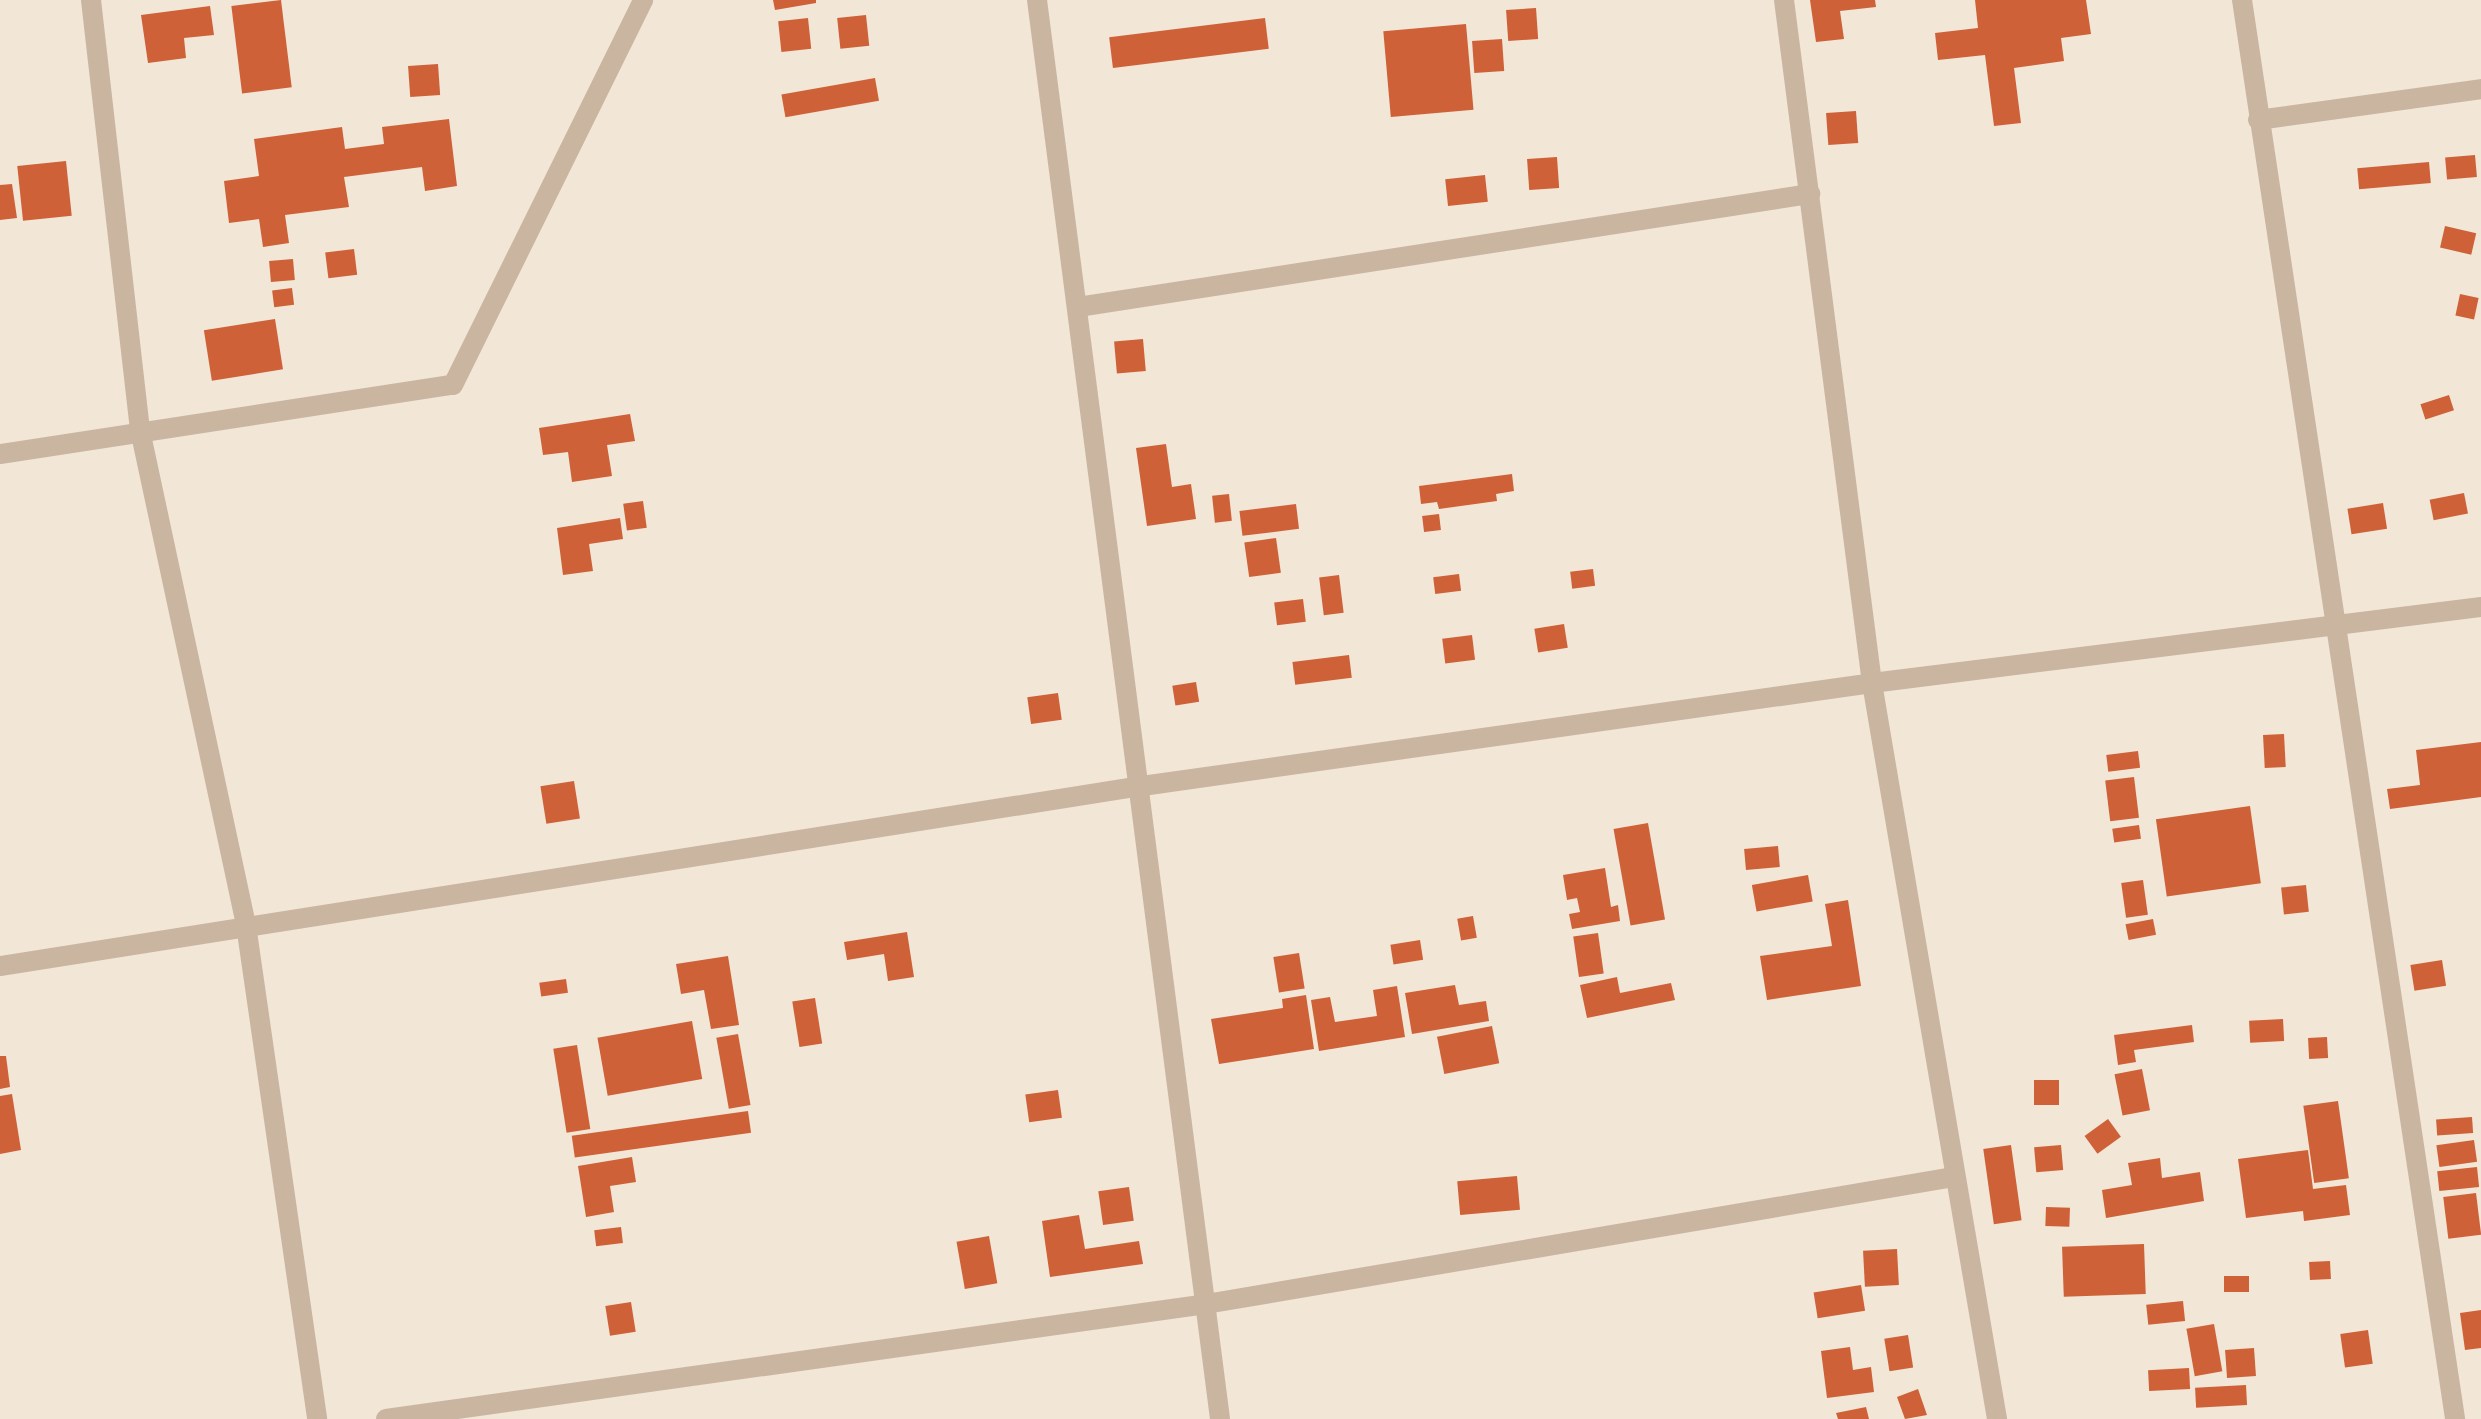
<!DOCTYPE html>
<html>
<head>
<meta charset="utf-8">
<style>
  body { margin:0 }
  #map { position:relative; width:2481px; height:1419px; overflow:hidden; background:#f2e6d6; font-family:"Work Sans",sans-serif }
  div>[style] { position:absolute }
  .building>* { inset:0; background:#ce6138; transform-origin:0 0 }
  .minor>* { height:20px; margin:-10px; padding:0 10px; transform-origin:10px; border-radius:10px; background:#cab5a1 }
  span { translate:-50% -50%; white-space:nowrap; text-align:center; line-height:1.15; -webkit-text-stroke:8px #faf0e2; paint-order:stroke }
</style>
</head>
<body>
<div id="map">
  <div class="building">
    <i style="left:281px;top:0;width:88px;height:50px;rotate:83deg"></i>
    <i style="clip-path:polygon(773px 0,816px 0,816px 3px,775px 10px)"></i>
    <i style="clip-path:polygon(1810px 0,1875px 0,1876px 7px,1840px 11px,1844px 39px,1816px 42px)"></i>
    <i style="clip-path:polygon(1975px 0,2086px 0,2091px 34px,2061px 38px,2064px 61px,2014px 68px,2021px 123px,1994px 126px,1985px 55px,1938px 60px,1935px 33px,1978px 28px)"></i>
    <i style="clip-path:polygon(210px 6px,214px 35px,184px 38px,186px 58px,148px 63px,141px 15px)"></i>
    <i style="left:1536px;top:8px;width:31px;height:30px;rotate:86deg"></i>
    <i style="left:866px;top:15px;width:31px;height:29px;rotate:84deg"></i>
    <i style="left:808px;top:18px;width:31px;height:30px;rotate:84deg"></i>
    <i style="left:1265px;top:18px;width:31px;height:157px;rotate:83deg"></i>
    <i style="left:1466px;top:24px;width:86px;height:83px;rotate:85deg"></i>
    <i style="left:1502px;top:39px;width:32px;height:30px;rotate:86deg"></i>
    <i style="left:438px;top:64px;width:31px;height:30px;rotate:86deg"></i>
    <i style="left:875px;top:78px;width:23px;height:95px;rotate:80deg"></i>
    <i style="left:1856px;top:111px;width:32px;height:30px;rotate:86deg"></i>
    <i style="clip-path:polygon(449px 119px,457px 186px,425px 191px,422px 167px,344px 177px,349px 207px,285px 215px,289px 243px,263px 247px,259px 219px,229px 223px,224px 181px,259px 176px,254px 139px,342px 127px,345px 149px,384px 144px,382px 127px)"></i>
    <i style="left:2475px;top:155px;width:22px;height:30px;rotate:85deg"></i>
    <i style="left:1557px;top:157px;width:31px;height:30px;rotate:86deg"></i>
    <i style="left:66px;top:161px;width:55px;height:49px;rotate:84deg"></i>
    <i style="left:2429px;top:162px;width:21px;height:72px;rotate:85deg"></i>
    <i style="left:1485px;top:175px;width:27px;height:40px;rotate:84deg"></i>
    <i style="clip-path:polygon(12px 184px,17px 218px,0 220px,0 185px)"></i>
    <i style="left:2445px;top:226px;width:32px;height:22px;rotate:13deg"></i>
    <i style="left:354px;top:249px;width:26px;height:29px;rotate:83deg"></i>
    <i style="left:293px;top:259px;width:21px;height:24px;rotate:85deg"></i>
    <i style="left:292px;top:288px;width:17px;height:20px;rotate:83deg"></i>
    <i style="left:2460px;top:294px;width:19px;height:22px;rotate:12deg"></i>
    <i style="left:275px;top:319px;width:51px;height:72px;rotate:81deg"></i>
    <i style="left:1143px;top:339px;width:32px;height:29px;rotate:85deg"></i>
    <i style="left:2449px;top:395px;width:16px;height:30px;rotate:72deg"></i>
    <i style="clip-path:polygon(630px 414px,635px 441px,607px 445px,612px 476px,572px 482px,568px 452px,543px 455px,539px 428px)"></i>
    <i style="clip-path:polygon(1166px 444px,1172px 487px,1191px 484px,1196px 519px,1147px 526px,1136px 448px)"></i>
    <i style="clip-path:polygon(1512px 474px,1514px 491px,1496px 494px,1497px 501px,1439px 509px,1437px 502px,1421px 504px,1419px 486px)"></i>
    <i style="left:2464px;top:493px;width:21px;height:35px;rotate:79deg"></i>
    <i style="left:1229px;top:494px;width:27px;height:17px;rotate:84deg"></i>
    <i style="left:643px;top:501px;width:27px;height:20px;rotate:82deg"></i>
    <i style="left:2383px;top:503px;width:26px;height:36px;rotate:81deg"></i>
    <i style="left:1296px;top:504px;width:25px;height:57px;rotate:83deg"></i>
    <i style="left:1439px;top:514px;width:16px;height:17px;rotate:83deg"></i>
    <i style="clip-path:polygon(620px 518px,623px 539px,589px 544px,593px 571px,563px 575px,557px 528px)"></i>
    <i style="left:1276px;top:538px;width:35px;height:32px;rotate:82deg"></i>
    <i style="left:1593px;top:569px;width:17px;height:23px;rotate:83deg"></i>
    <i style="left:1459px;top:574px;width:17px;height:26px;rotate:83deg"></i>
    <i style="left:1339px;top:575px;width:38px;height:20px;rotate:83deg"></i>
    <i style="left:1303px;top:599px;width:23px;height:29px;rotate:83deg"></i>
    <i style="left:1564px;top:624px;width:24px;height:30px;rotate:81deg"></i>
    <i style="left:1472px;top:635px;width:25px;height:30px;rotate:83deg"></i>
    <i style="left:1349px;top:655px;width:23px;height:57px;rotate:83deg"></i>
    <i style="left:1196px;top:682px;width:20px;height:24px;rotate:81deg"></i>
    <i style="left:1058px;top:693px;width:27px;height:31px;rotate:82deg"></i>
    <i style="left:2284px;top:734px;width:33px;height:21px;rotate:87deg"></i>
    <i style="clip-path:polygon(2481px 742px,2481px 797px,2390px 809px,2387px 789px,2420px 785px,2416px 750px)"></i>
    <i style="left:2138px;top:751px;width:17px;height:32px;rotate:83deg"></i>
    <i style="left:2134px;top:777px;width:41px;height:29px;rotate:83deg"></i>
    <i style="left:574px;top:781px;width:38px;height:34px;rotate:81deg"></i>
    <i style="left:2250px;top:806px;width:78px;height:95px;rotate:82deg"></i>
    <i style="left:1648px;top:823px;width:98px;height:35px;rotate:80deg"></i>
    <i style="left:2139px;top:825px;width:14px;height:27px;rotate:82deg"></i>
    <i style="left:1778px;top:846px;width:21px;height:34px;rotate:85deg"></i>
    <i style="clip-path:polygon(1605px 868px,1611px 907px,1618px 905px,1620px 921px,1572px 929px,1569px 914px,1580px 912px,1577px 898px,1567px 900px,1563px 875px)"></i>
    <i style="left:1808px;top:875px;width:27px;height:57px;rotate:80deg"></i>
    <i style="left:2143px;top:880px;width:35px;height:22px;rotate:82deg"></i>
    <i style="left:2306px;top:885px;width:27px;height:25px;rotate:84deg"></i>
    <i style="clip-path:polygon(1848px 900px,1861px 986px,1767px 1000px,1760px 956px,1832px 946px,1825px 904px)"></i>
    <i style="left:1473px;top:916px;width:22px;height:16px;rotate:80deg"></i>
    <i style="left:2153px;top:919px;width:16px;height:28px;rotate:79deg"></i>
    <i style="clip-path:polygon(907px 932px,914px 977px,888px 981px,884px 954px,847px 960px,844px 942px)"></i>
    <i style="left:1598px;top:933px;width:41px;height:25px;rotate:82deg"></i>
    <i style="left:1420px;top:940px;width:20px;height:30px;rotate:81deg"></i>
    <i style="left:1299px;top:953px;width:36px;height:26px;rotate:81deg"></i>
    <i style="clip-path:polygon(728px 956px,739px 1025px,711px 1029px,704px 990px,681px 994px,676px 964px)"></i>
    <i style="left:2442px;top:960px;width:26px;height:32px;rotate:81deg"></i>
    <i style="clip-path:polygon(1617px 977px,1620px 993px,1671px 983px,1675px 1000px,1587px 1018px,1580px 985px)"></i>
    <i style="left:566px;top:979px;width:14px;height:27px;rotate:82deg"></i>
    <i style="clip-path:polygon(1455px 985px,1459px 1005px,1486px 1001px,1489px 1021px,1412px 1034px,1405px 993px)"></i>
    <i style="clip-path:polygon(1397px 986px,1405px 1037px,1319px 1051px,1311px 1000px,1330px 997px,1335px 1022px,1377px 1016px,1373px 990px)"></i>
    <i style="clip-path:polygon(1306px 995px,1314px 1049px,1219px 1064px,1211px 1019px,1283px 1008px,1282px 999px)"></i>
    <i style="left:815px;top:998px;width:46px;height:23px;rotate:81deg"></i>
    <i style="left:2283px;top:1019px;width:22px;height:34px;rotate:87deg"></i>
    <i style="left:692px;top:1021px;width:59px;height:96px;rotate:80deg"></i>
    <i style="clip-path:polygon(2192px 1025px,2194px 1042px,2134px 1050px,2136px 1062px,2118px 1065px,2114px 1035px)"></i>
    <i style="left:1492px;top:1026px;width:38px;height:56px;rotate:79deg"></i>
    <i style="left:738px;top:1034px;width:72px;height:22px;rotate:80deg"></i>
    <i style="left:2327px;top:1037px;width:21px;height:19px;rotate:87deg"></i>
    <i style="left:577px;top:1045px;width:85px;height:24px;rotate:81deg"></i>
    <i style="clip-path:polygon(0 1056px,6px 1056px,10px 1087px,0 1089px)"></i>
    <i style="left:2142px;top:1069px;width:42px;height:28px;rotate:79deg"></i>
    <i style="left:2034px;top:1080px;width:25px;height:25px"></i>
    <i style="left:1058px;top:1090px;width:28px;height:33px;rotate:82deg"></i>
    <i style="clip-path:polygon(12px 1094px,21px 1150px,0 1154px,0 1096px)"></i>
    <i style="left:2338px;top:1101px;width:78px;height:35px;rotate:82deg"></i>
    <i style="left:748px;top:1111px;width:22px;height:178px;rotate:82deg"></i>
    <i style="left:2472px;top:1117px;width:16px;height:36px;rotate:86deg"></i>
    <i style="left:2108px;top:1119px;width:22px;height:29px;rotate:54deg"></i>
    <i style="left:2474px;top:1140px;width:22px;height:38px;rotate:82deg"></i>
    <i style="left:2011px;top:1145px;width:76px;height:28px;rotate:82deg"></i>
    <i style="left:2061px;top:1145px;width:25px;height:27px;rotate:85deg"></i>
    <i style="clip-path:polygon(2308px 1150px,2313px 1189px,2346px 1185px,2350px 1215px,2304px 1221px,2303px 1211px,2246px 1218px,2238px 1159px)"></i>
    <i style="clip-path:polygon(632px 1157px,636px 1182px,610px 1186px,614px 1212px,586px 1217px,578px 1166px)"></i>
    <i style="clip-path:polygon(2160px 1158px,2162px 1178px,2200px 1172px,2204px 1201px,2106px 1218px,2102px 1190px,2132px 1185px,2128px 1163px)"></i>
    <i style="left:2477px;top:1167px;width:20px;height:40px;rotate:84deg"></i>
    <i style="left:1517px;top:1176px;width:34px;height:60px;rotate:85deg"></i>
    <i style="left:1129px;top:1187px;width:34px;height:31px;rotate:82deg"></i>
    <i style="left:2476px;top:1193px;width:42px;height:33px;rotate:83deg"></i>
    <i style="left:2046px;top:1207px;width:24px;height:19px;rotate:2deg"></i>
    <i style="clip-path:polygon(1079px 1215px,1085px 1249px,1139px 1241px,1143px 1264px,1050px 1277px,1042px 1221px)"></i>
    <i style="left:621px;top:1227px;width:16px;height:27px;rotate:83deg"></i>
    <i style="left:989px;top:1236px;width:48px;height:33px;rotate:80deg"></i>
    <i style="left:2144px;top:1244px;width:50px;height:82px;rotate:88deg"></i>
    <i style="left:1897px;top:1249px;width:36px;height:34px;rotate:87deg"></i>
    <i style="left:2330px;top:1261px;width:18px;height:21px;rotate:87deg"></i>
    <i style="left:2224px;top:1276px;width:25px;height:16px"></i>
    <i style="left:1861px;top:1285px;width:26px;height:48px;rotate:81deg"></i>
    <i style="left:2183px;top:1301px;width:20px;height:37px;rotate:84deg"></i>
    <i style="left:631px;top:1302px;width:30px;height:26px;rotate:81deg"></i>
    <i style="clip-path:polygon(2481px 1310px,2481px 1348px,2465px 1350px,2460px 1313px)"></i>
    <i style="left:2214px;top:1324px;width:48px;height:28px;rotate:80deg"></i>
    <i style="left:2368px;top:1330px;width:34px;height:28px;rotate:82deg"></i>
    <i style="left:1908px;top:1335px;width:33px;height:24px;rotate:81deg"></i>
    <i style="clip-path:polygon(1850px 1347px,1853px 1370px,1871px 1367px,1874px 1392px,1827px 1398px,1821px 1351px)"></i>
    <i style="left:2254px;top:1348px;width:28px;height:29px;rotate:86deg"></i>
    <i style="left:2189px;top:1368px;width:21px;height:41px;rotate:87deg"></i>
    <i style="left:2246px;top:1385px;width:20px;height:51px;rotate:87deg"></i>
    <i style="clip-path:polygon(1918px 1389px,1927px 1415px,1905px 1419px,1897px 1397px)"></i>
    <i style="clip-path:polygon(1866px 1407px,1869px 1419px,1838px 1419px,1836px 1413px)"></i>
  </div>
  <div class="minor">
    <i style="left:91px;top:0;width:433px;rotate:83.5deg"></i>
    <i style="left:140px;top:430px;width:506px;rotate:77.91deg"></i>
    <i style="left:246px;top:925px;width:499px;rotate:81.8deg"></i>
    <i style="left:1037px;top:0;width:1431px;rotate:82.65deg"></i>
    <i style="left:1784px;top:0;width:689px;rotate:82.66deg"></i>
    <i style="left:1872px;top:683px;width:747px;rotate:80.36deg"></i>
    <i style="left:2242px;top:0;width:1435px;rotate:81.46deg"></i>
    <i style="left:2258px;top:120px;width:225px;rotate:-7.9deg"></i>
    <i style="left:1078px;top:307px;width:741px;rotate:-8.78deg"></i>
    <i style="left:0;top:454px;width:458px;rotate:-8.7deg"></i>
    <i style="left:453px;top:385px;width:429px;rotate:-63.7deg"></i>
    <i style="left:0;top:966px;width:1156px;rotate:-8.96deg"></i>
    <i style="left:1142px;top:786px;width:737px;rotate:-8.03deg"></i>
    <i style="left:1872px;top:683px;width:614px;rotate:-7.11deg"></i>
    <i style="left:386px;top:1419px;width:828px;rotate:-7.98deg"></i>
    <i style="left:1206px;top:1304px;width:759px;rotate:-9.64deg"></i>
  </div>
</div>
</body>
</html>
